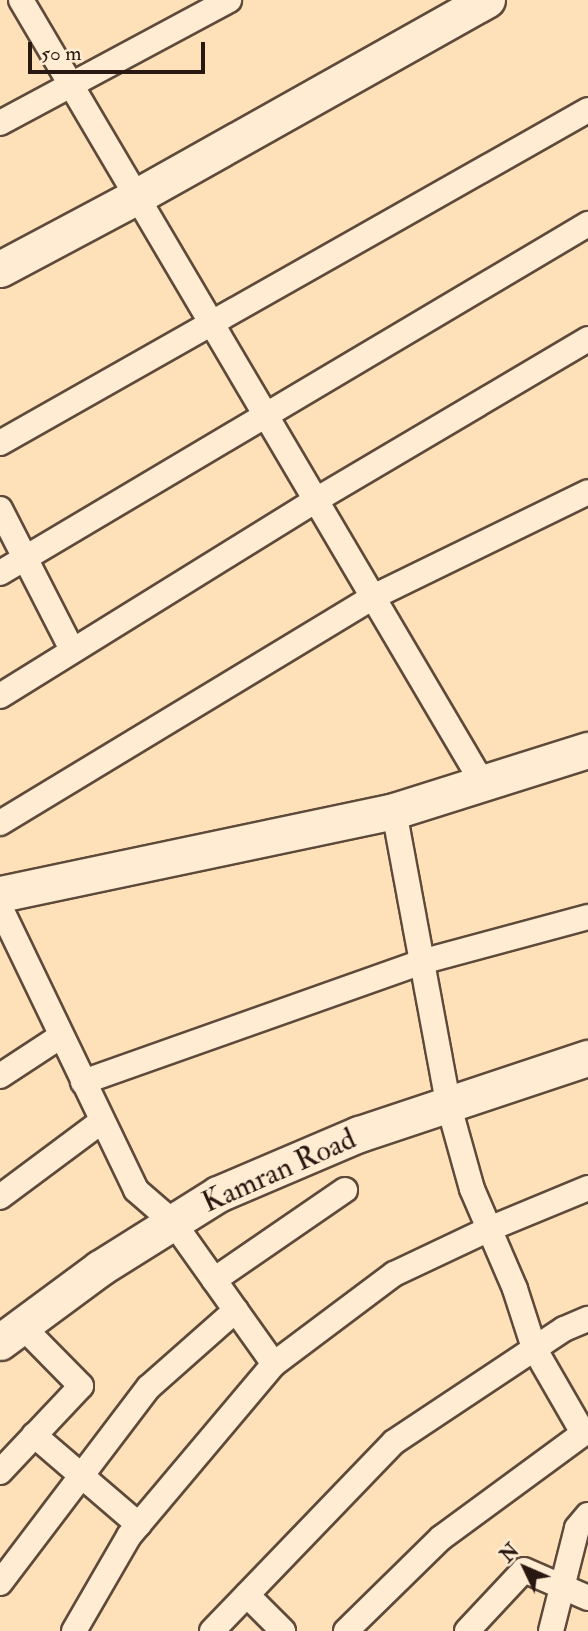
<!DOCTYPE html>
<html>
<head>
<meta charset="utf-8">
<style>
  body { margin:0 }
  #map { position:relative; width:588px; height:1631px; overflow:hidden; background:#ffe1b9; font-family:"IM FELL Double Pica",serif }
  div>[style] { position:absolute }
  .roads { filter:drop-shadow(2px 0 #5e4a3b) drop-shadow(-2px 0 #5e4a3b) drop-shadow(0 2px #5e4a3b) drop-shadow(0 -2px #5e4a3b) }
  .street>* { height:24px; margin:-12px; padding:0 12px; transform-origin:12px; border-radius:12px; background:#ffecd2 }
  .secondary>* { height:35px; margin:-17.5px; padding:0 17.5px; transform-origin:17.5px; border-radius:17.5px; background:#ffecd2 }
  span { translate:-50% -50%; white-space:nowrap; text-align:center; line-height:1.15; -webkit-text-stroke:5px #ffecd2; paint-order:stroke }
  .street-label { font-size:30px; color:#291811 }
  .north { position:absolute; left:490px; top:1533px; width:70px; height:70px; -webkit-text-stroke:5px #ffecd2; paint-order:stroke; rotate:314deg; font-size:19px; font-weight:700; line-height:28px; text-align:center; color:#291811 }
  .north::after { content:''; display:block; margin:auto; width:24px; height:32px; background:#291811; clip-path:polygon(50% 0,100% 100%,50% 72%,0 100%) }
  .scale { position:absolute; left:28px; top:42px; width:177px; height:32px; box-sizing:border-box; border:4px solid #291811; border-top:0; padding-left:9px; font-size:21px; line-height:24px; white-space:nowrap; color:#291811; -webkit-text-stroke:5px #ffecd2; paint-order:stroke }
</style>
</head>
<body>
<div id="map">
  <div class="roads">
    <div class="street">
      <i style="left:21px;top:0;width:908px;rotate:59.48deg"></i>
      <i style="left:0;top:123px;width:260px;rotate:-28.2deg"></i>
      <i style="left:0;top:443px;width:676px;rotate:-29.52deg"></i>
      <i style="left:0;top:509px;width:158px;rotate:62.9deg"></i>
      <i style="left:0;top:573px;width:684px;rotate:-30.69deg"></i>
      <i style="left:0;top:696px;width:372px;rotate:-31.8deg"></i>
      <i style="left:316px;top:500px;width:316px;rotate:-30.6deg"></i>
      <i style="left:394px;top:811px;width:297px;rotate:79.5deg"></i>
      <i style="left:448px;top:1103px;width:89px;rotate:74.4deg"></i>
      <i style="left:472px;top:1189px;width:109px;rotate:66.7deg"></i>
      <i style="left:515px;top:1289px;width:62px;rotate:72.1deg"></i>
      <i style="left:534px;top:1348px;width:98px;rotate:60deg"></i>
      <i style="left:0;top:823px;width:436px;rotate:-31.2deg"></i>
      <i style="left:373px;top:597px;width:239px;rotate:-26deg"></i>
      <i style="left:0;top:907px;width:314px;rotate:64.3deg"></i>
      <i style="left:136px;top:1190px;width:49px;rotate:40.9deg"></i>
      <i style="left:173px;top:1222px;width:174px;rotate:54.6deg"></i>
      <i style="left:0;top:1076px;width:73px;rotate:-33.3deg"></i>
      <i style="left:83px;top:1082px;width:359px;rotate:-19.5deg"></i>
      <i style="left:421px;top:962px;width:173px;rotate:-15.1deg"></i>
      <i style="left:0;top:1197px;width:127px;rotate:-36.7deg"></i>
      <i style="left:214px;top:1280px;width:159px;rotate:-34.5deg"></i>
      <i style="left:34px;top:1435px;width:138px;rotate:40.6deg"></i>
      <i style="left:0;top:1472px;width:118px;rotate:-46.7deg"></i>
      <i style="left:81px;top:1386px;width:84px;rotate:-134.5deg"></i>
      <i style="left:0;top:1583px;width:246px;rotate:-52.8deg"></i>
      <i style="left:149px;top:1387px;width:116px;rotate:-41.5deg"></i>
      <i style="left:247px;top:1595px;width:51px;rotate:45deg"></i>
      <i style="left:74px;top:1631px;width:110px;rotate:-59.9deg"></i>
      <i style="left:129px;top:1536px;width:225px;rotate:-49.9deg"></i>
      <i style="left:274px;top:1364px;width:150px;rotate:-36.9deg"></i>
      <i style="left:394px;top:1274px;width:105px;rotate:-25.3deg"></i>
      <i style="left:489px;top:1229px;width:107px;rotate:-22.5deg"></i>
      <i style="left:212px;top:1631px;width:262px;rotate:-46.1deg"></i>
      <i style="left:394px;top:1442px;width:204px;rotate:-33.6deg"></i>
      <i style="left:564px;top:1329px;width:26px;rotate:-23deg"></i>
      <i style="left:346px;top:1631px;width:133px;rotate:-44.4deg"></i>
      <i style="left:441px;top:1538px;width:182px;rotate:-36.3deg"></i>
      <i style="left:467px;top:1631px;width:83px;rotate:-46.9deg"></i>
      <i style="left:524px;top:1570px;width:70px;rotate:23.6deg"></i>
      <i style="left:551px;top:1631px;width:106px;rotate:-75.8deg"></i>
      <i style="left:577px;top:1528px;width:17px;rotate:-50deg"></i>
    </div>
    <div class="secondary">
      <i style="left:0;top:269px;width:157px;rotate:-28deg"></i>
      <i style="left:139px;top:195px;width:399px;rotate:-29.3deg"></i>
      <i style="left:0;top:894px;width:403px;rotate:-11.9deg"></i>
      <i style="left:394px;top:811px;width:203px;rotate:-17.5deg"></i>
      <i style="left:0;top:1342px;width:124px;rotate:-36.5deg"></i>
      <i style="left:100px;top:1268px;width:139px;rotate:-32.1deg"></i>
      <i style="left:218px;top:1194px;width:153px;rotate:-23.1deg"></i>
      <i style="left:359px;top:1134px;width:241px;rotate:-18.4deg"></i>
    </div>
  </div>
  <div class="street-label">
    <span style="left:279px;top:1171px;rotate:-24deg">Kamran Road</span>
  </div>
  <div class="north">N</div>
  <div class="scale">50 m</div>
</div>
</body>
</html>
